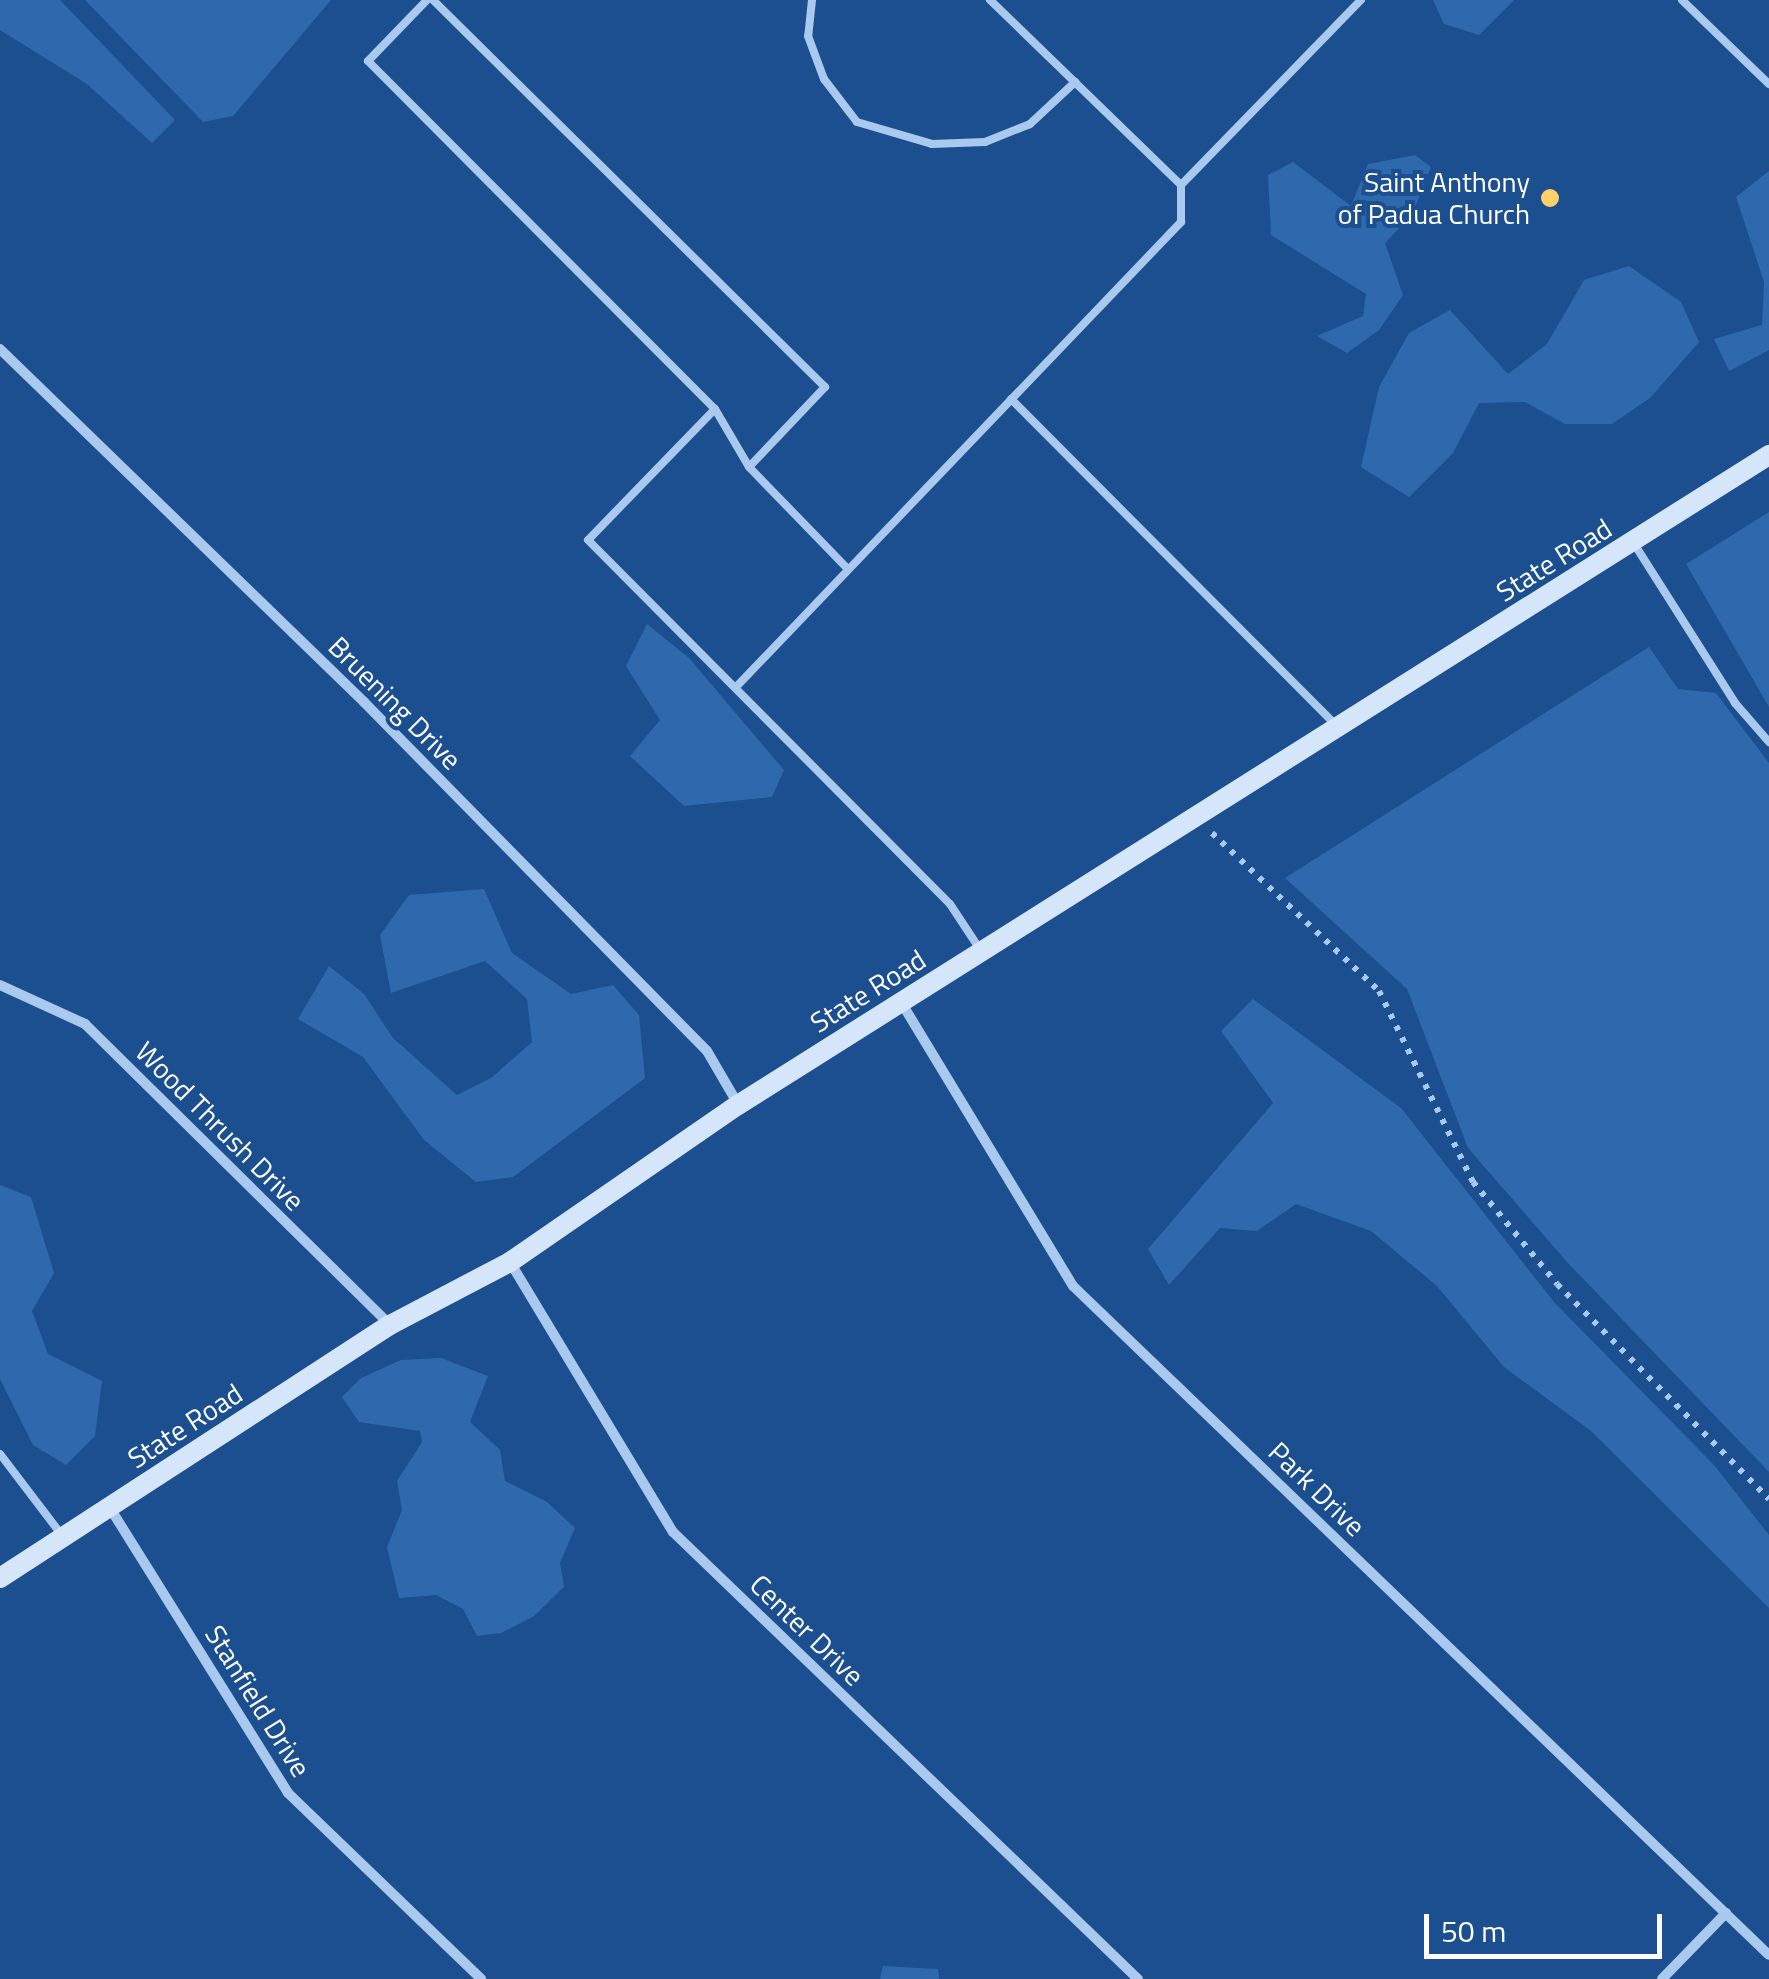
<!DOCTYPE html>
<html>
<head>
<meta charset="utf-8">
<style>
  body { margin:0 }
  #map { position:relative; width:1769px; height:1979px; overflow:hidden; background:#1b4f8f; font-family:"Titillium Web",sans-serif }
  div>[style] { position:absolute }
  .green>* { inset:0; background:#2e69ad }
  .path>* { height:6px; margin-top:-3px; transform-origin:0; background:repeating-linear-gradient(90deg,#a9c9ee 0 5px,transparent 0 13px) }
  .service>* { height:8px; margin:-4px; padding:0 4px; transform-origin:4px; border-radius:4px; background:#a9c9ee }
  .minor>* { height:10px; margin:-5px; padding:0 5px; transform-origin:5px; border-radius:5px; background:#a9c9ee }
  .secondary>* { height:20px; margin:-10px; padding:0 10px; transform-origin:10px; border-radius:10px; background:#d6e6fa }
  .dots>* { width:28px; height:28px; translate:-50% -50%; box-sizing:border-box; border:5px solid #1b4f8f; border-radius:50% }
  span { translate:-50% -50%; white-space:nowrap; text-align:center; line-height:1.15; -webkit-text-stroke:8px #1b4f8f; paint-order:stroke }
  .poi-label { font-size:28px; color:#fff }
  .right { translate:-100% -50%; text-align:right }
  .street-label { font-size:28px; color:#fff }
  .scale { position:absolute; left:1424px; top:1914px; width:238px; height:45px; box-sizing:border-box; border:5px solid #fff; border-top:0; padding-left:12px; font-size:30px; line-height:35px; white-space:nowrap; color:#fff; -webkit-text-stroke:8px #1b4f8f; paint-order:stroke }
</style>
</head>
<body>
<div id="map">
  <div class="green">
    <i style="clip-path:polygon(0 0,60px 0,175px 120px,152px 143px,87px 84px,0 30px)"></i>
    <i style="clip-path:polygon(85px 0,331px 0,233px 116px,203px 122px)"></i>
    <i style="clip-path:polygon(1433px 0,1514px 0,1479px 35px,1444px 24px)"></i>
    <i style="clip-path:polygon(1415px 155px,1431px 167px,1412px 215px,1385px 243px,1403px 295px,1379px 330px,1347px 353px,1317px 336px,1363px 316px,1366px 294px,1271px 235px,1268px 175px,1293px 162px,1351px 206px,1368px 164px)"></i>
    <i style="clip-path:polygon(1769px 171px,1769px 350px,1729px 371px,1714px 339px,1762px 325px,1764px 282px,1736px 197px)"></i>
    <i style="clip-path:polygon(1629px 266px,1681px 302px,1699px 342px,1650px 398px,1612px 424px,1565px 424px,1525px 402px,1479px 403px,1453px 453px,1409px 497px,1361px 467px,1379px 387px,1409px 333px,1450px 310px,1508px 374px,1547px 344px,1584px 280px)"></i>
    <i style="clip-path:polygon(1769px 512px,1769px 707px,1686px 564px)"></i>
    <i style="clip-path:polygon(647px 624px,689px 658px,784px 770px,772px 797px,684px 806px,630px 756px,660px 720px,626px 666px)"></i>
    <i style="clip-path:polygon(1649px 647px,1678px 689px,1716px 693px,1769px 763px,1769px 1472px,1567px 1262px,1468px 1148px,1407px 989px,1285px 878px)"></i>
    <i style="clip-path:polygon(484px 889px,512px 953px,571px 994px,613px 985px,639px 1015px,645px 1078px,513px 1177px,476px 1182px,424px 1140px,363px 1057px,298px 1019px,329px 966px,364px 994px,393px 1038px,457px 1095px,491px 1078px,532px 1042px,527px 999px,485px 961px,391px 993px,380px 935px,409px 895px)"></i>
    <i style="clip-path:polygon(1253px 999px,1401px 1108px,1554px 1302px,1714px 1465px,1769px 1535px,1769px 1608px,1591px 1431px,1504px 1367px,1437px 1286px,1371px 1231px,1296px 1204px,1257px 1231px,1220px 1228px,1169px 1285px,1148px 1249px,1273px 1103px,1221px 1031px)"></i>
    <i style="clip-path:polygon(0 1185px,31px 1197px,54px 1273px,32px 1311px,48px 1354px,102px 1381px,95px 1436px,66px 1465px,33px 1445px,0 1379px)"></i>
    <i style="clip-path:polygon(441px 1358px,488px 1376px,470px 1422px,500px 1450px,505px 1481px,547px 1502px,575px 1528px,560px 1563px,564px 1587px,534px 1616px,501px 1633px,477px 1636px,463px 1609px,436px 1595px,399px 1598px,387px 1547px,402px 1510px,397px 1481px,422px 1442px,420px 1431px,359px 1422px,342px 1397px,361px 1378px,401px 1360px)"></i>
    <i style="clip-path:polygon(883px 1966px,938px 1969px,939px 1979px,880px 1979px)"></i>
  </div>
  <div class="path">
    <i style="left:1212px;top:833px;width:230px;rotate:43.4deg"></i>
    <i style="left:1379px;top:991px;width:213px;rotate:63.8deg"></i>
    <i style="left:1473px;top:1182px;width:132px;rotate:50.5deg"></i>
    <i style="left:1557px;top:1284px;width:302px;rotate:45.4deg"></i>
  </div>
  <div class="service">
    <i style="left:427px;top:0;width:85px;rotate:134deg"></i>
    <i style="left:368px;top:61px;width:491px;rotate:45.1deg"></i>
    <i style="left:715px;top:409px;width:67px;rotate:59.6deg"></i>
    <i style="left:749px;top:467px;width:141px;rotate:45.9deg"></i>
    <i style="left:433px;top:0;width:551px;rotate:44.63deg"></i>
    <i style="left:825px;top:387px;width:110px;rotate:133.5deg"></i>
    <i style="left:812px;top:0;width:36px;rotate:96deg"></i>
    <i style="left:808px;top:36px;width:46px;rotate:69.6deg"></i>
    <i style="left:824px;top:79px;width:54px;rotate:52.5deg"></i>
    <i style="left:857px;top:122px;width:78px;rotate:16.3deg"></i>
    <i style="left:932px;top:144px;width:53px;rotate:-2.2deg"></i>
    <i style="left:985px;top:142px;width:48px;rotate:-21.8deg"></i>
    <i style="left:1030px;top:124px;width:62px;rotate:-43deg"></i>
    <i style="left:1682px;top:0;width:121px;rotate:44deg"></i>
    <i style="left:1181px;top:185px;width:258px;rotate:-45.8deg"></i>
    <i style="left:1011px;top:399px;width:460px;rotate:45.1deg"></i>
    <i style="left:715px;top:409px;width:182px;rotate:134.1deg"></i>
    <i style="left:588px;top:540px;width:513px;rotate:45.16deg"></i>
    <i style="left:950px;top:904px;width:53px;rotate:56.6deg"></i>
    <i style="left:1633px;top:542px;width:191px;rotate:57.6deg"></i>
    <i style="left:1735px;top:703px;width:52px;rotate:48.9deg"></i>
    <i style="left:738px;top:685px;width:641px;rotate:-46.26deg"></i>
    <i style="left:1181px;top:222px;width:37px;rotate:-90deg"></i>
    <i style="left:1181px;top:185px;width:266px;rotate:-135.9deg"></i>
    <i style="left:0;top:1454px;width:101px;rotate:52.7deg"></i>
  </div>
  <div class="minor">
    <i style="left:0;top:349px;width:507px;rotate:44.12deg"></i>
    <i style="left:364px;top:702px;width:489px;rotate:45.5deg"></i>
    <i style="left:707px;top:1051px;width:61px;rotate:59.7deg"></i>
    <i style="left:0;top:985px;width:94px;rotate:24.6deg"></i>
    <i style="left:85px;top:1024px;width:429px;rotate:44.6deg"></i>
    <i style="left:901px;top:1002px;width:332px;rotate:58.8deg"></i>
    <i style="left:1073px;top:1286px;width:965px;rotate:43.87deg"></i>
    <i style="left:510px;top:1262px;width:315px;rotate:58.9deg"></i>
    <i style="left:673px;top:1532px;width:645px;rotate:43.87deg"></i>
    <i style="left:110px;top:1508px;width:336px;rotate:58deg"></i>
    <i style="left:288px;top:1793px;width:268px;rotate:43.9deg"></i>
    <i style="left:1662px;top:1979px;width:92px;rotate:-45.9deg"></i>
  </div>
  <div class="secondary">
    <i style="left:0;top:1578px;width:465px;rotate:-33deg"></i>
    <i style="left:390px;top:1325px;width:136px;rotate:-27.7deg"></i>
    <i style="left:510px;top:1262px;width:277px;rotate:-34.6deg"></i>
    <i style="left:738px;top:1105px;width:1219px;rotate:-32.23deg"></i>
  </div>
  <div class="dots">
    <i style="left:1550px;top:198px;background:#ffd166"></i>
  </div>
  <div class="poi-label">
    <span class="right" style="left:1530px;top:198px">Saint Anthony<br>of Padua Church</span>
  </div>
  <div class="street-label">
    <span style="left:1554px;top:560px;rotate:-32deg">State Road</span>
    <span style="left:395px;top:703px;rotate:45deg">Bruening Drive</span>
    <span style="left:868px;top:991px;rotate:-32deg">State Road</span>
    <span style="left:220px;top:1126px;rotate:45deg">Wood Thrush Drive</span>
    <span style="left:185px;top:1426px;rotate:-33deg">State Road</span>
    <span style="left:1317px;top:1489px;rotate:44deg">Park Drive</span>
    <span style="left:807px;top:1630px;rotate:44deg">Center Drive</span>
    <span style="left:258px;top:1701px;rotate:58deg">Stanfield Drive</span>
  </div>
  <div class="scale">50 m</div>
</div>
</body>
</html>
